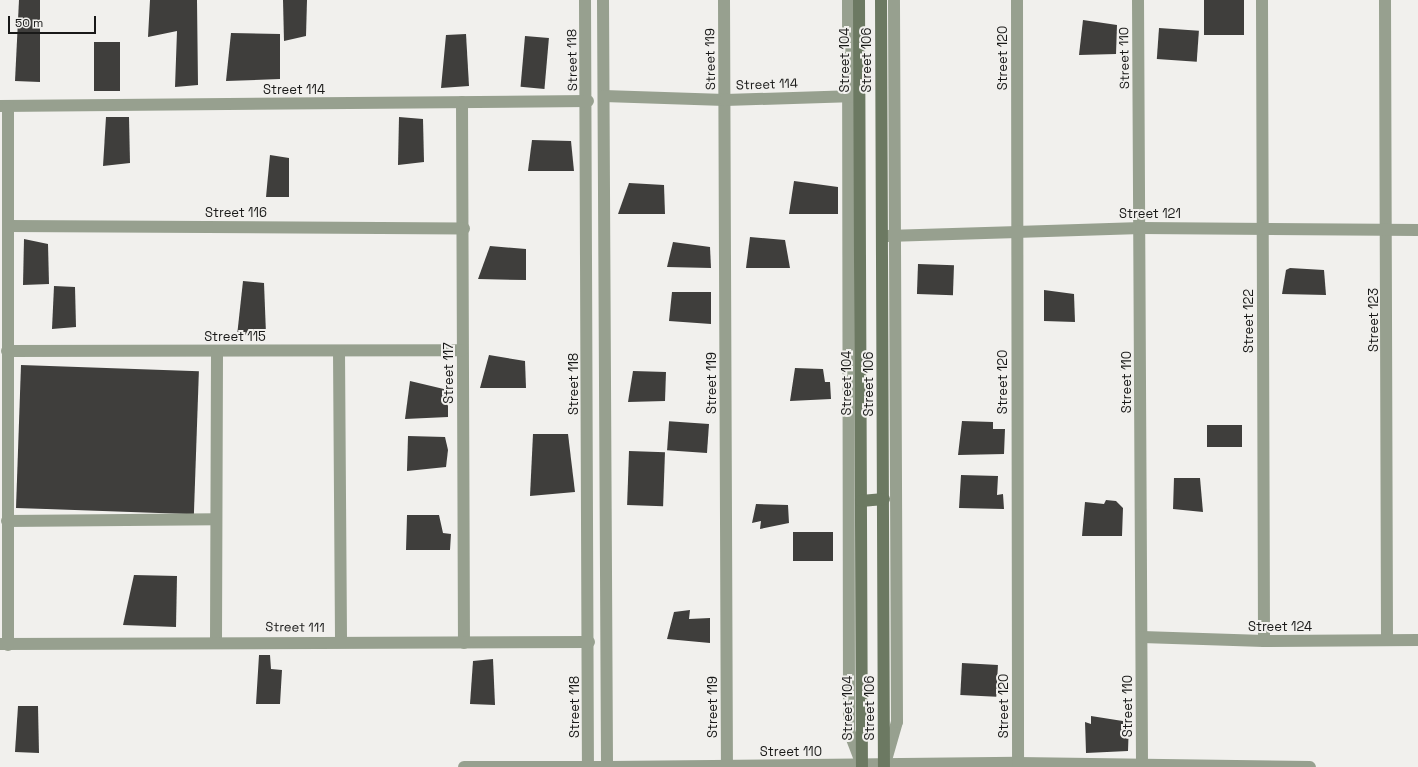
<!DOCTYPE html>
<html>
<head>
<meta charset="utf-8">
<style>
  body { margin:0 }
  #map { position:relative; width:1418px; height:767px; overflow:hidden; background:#f1f0ed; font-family:"Space Grotesk",sans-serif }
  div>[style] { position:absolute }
  .building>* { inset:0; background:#3f3e3c; transform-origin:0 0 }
  .street>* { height:12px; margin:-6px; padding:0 6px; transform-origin:6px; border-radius:6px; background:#97a08f }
  .secondary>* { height:12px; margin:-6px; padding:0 6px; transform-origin:6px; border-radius:6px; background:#6c7962 }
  span { translate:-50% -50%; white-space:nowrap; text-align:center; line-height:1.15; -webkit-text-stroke:4px #f1f0ed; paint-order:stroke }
  .street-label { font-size:13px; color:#191918 }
  .scale { position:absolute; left:8px; top:16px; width:88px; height:18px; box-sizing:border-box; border:2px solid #191918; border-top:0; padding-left:5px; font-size:12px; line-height:14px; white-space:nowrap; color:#191918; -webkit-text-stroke:3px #f1f0ed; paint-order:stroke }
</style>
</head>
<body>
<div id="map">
  <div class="building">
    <i style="clip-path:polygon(19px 0,40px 0,40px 82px,15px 81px)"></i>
    <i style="clip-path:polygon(150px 0,197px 0,198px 85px,175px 87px,177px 31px,148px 37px)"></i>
    <i style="clip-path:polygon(283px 0,307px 0,306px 36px,284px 41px)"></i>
    <i style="left:1204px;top:0;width:40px;height:35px"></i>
    <i style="clip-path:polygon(1083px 20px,1117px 25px,1116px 54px,1079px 55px)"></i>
    <i style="left:1159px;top:28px;width:40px;height:31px;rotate:4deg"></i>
    <i style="clip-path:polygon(231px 33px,280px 34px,280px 79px,226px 81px)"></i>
    <i style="clip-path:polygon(466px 34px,469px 86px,441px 88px,446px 35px)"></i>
    <i style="left:525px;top:36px;width:24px;height:51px;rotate:5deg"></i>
    <i style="left:94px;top:42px;width:26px;height:49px"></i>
    <i style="clip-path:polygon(106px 117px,129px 117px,130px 163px,103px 166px)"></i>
    <i style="clip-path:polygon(399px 117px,423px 119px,424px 162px,398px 165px)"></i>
    <i style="clip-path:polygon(532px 140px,571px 141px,574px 171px,528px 171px)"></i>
    <i style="clip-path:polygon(270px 155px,289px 158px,289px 197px,266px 197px)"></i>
    <i style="clip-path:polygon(794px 181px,838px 187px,838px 214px,789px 214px)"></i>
    <i style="clip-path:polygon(629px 183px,664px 185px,665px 214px,618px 214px)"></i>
    <i style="clip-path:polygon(750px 237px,785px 240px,790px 268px,746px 268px)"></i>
    <i style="clip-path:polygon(24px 239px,48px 244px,49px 284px,23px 285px)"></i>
    <i style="clip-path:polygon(673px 242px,710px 247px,711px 268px,667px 267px)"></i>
    <i style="clip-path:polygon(490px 246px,526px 249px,526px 280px,478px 279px)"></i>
    <i style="left:918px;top:264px;width:36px;height:30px;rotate:2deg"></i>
    <i style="clip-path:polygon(1290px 268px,1324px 270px,1326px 295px,1282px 294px,1286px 270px)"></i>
    <i style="clip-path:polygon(243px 281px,264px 283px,266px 334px,237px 336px)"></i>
    <i style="clip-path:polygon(54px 286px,75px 287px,76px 327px,52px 329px)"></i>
    <i style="clip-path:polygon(1044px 290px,1074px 294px,1075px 322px,1044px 321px)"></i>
    <i style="clip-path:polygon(672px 292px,711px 292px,711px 324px,669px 321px)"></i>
    <i style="clip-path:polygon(489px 355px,525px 361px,526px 388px,480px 388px)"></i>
    <i style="left:21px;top:365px;width:178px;height:143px;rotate:2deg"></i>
    <i style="clip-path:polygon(795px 368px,823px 369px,825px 382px,830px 382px,831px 399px,790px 401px)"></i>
    <i style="clip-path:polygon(633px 371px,666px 372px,665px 401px,628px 402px)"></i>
    <i style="clip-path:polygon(410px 381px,448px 390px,448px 417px,405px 419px)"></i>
    <i style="clip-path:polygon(962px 421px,993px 422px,993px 429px,1005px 429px,1004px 454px,958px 455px)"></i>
    <i style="left:709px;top:424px;width:29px;height:40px;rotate:94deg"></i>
    <i style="left:1207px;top:425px;width:35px;height:22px"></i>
    <i style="clip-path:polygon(533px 434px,568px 434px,575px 492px,530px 496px)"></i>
    <i style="clip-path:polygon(408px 436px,445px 437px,448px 450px,446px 467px,407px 471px)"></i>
    <i style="left:629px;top:451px;width:36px;height:54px;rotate:2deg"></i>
    <i style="clip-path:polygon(961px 475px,998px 476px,997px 495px,1003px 494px,1004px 509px,959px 508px)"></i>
    <i style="clip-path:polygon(1174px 478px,1200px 478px,1203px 512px,1173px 509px)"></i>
    <i style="clip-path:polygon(1106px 500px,1116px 501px,1123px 508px,1122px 536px,1082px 536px,1085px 502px,1104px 504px)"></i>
    <i style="clip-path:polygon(756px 504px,788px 505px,789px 523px,760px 529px,761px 521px,752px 523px)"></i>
    <i style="clip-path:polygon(407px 515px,439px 515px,443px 533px,451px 534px,450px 550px,406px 550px)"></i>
    <i style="left:793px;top:532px;width:40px;height:29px"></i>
    <i style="clip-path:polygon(134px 575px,177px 576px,176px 627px,123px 625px)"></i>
    <i style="clip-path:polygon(690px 610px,689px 619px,710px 618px,710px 643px,667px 639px,674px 612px)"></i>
    <i style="clip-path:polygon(259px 655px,270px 655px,271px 669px,282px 670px,280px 704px,256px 704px)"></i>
    <i style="clip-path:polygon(493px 659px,495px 705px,470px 704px,473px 661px)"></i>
    <i style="left:962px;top:663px;width:36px;height:32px;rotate:3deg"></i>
    <i style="clip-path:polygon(18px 706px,38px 706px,39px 753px,15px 752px)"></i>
    <i style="clip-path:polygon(1091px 716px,1129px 722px,1128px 751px,1086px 753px,1085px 722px,1091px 724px)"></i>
  </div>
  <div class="street">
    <i style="left:585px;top:0;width:767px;rotate:89.78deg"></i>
    <i style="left:603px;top:0;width:767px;rotate:89.7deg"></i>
    <i style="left:724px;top:0;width:766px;rotate:89.78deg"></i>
    <i style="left:848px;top:0;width:731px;rotate:89.92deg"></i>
    <i style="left:849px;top:731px;width:36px;rotate:69deg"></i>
    <i style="left:1017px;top:0;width:763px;rotate:89.92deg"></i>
    <i style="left:1138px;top:0;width:764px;rotate:89.7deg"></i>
    <i style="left:1262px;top:0;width:641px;rotate:89.82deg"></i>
    <i style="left:1385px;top:0;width:640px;rotate:89.82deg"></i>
    <i style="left:604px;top:96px;width:121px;rotate:1.9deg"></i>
    <i style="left:725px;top:100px;width:131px;rotate:-1.7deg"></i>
    <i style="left:462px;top:102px;width:541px;rotate:89.79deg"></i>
    <i style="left:0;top:106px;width:588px;rotate:-0.49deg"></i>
    <i style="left:8px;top:226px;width:456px;rotate:0.3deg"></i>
    <i style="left:887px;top:236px;width:254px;rotate:-1.8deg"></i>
    <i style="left:1141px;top:228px;width:277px;rotate:0.4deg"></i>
    <i style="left:7px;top:351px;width:455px;rotate:-0.1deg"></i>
    <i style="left:339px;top:352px;width:290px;rotate:89.6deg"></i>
    <i style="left:7px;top:521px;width:209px;rotate:-0.5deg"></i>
    <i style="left:1142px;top:637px;width:122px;rotate:1.9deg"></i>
    <i style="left:1264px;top:641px;width:154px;rotate:-0.4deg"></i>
    <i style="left:216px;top:641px;width:290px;rotate:-89.8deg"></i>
    <i style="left:0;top:644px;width:589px;rotate:-0.19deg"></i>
    <i style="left:8px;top:645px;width:539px;rotate:-90deg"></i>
    <i style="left:886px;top:760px;width:40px;rotate:-74deg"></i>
    <i style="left:897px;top:722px;width:722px;rotate:-90.24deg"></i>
    <i style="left:464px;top:767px;width:139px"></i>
    <i style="left:609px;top:767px;width:409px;rotate:-0.6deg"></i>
    <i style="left:1018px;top:763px;width:292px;rotate:0.8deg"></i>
  </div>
  <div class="secondary">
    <i style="left:859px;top:0;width:767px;rotate:89.78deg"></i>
    <i style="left:881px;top:0;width:767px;rotate:89.78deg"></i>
    <i style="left:861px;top:501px;width:23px;rotate:-5deg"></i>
  </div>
  <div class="street-label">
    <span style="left:1003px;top:58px;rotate:-90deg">Street 120</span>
    <span style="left:1125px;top:58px;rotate:-91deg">Street 110</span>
    <span style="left:711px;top:59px;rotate:-91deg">Street 119</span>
    <span style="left:573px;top:60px;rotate:-91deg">Street 118</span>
    <span style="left:845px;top:60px;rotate:-90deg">Street 104</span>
    <span style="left:867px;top:60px;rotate:-90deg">Street 106</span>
    <span style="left:767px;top:85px;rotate:-2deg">Street 114</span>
    <span style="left:294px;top:90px">Street 114</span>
    <span style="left:236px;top:213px">Street 116</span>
    <span style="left:1150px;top:214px">Street 121</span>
    <span style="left:1374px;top:320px;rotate:-90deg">Street 123</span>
    <span style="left:1249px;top:321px;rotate:-90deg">Street 122</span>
    <span style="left:235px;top:337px">Street 115</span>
    <span style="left:449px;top:373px;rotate:-90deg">Street 117</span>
    <span style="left:1003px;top:382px;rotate:-90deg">Street 120</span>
    <span style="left:1127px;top:382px;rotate:-90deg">Street 110</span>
    <span style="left:712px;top:383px;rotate:-90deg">Street 119</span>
    <span style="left:847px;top:383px;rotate:-90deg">Street 104</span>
    <span style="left:574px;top:384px;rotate:-90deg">Street 118</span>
    <span style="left:869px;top:384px;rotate:-90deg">Street 106</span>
    <span style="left:1280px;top:627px">Street 124</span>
    <span style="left:295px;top:628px;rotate:1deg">Street 111</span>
    <span style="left:1004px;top:706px;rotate:-90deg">Street 120</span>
    <span style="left:1128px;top:706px;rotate:-90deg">Street 110</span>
    <span style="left:575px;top:707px;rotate:-90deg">Street 118</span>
    <span style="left:713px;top:707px;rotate:-90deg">Street 119</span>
    <span style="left:848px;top:708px;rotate:-90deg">Street 104</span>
    <span style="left:870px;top:708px;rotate:-90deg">Street 106</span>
    <span style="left:791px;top:752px">Street 110</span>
  </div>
  <div class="scale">50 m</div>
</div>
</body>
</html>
